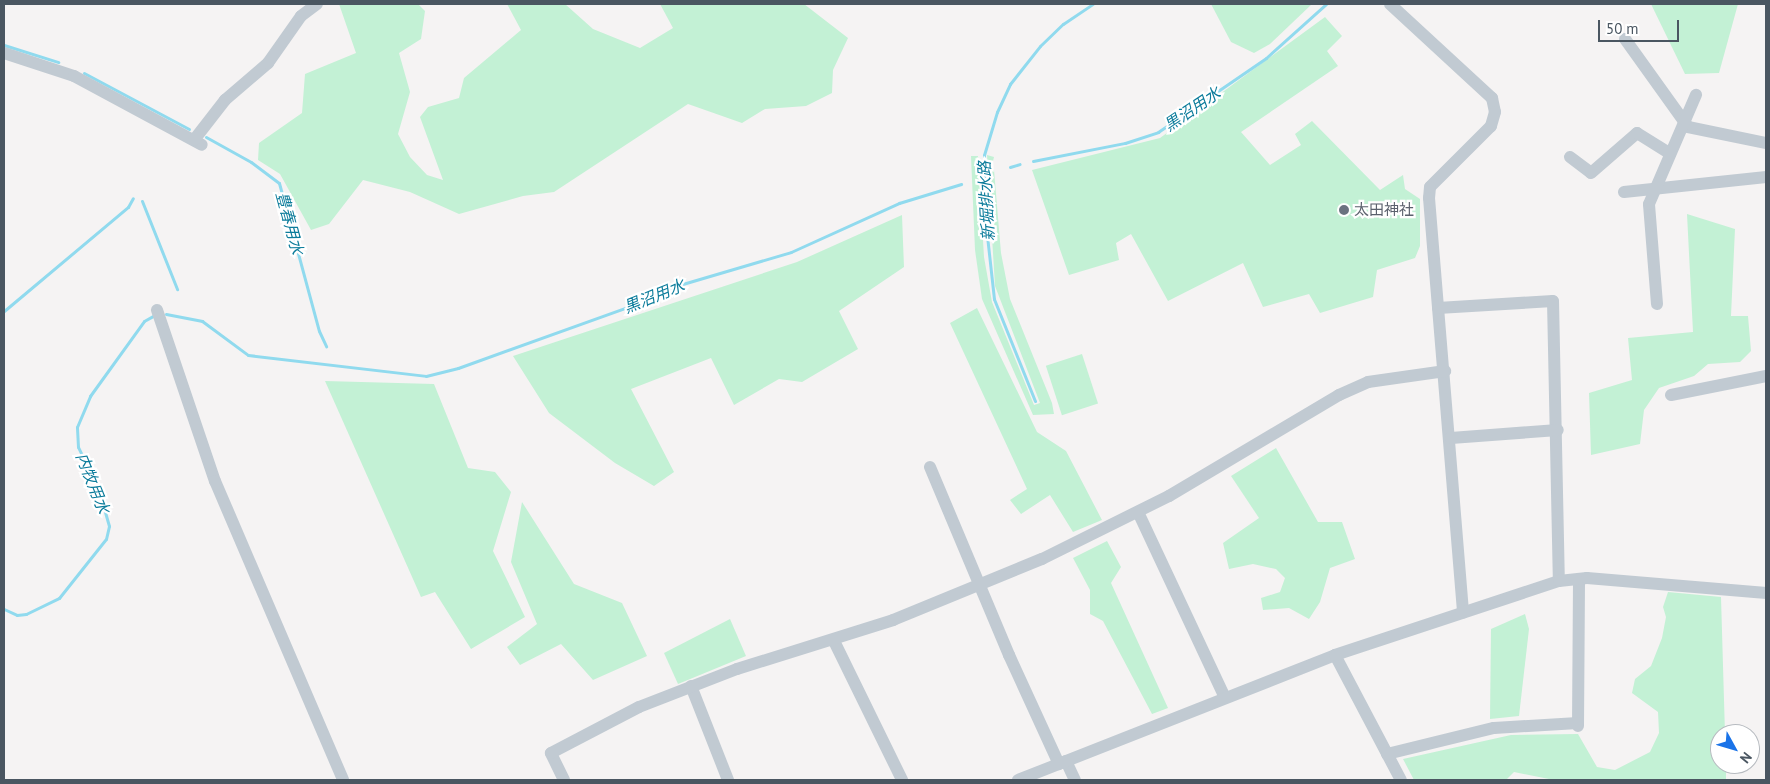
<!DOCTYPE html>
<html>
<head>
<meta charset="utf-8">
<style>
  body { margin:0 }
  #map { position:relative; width:1770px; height:784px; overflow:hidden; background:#f5f3f3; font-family:"PT Sans","Noto Sans JP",sans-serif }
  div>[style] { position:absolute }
  .green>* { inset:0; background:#c3f1d5; transform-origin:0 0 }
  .stream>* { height:3px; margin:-1.5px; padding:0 1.5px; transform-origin:1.5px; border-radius:1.5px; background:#90daee }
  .minor>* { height:12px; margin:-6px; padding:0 6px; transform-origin:6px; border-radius:6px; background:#c1cad2 }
  .dots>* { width:14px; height:14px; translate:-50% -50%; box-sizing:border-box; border:2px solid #fff; border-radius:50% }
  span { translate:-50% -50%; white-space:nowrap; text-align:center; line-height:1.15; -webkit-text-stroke:4.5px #fff; paint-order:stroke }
  .worship-label { font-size:15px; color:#5b616d }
  .left { translate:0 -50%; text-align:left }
  .water-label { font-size:16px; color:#0c7c9b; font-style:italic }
  .frame { position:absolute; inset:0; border:5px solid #4a5661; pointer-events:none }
  .north { position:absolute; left:1710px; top:724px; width:50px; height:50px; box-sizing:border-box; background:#fff; border:1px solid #b7bbc0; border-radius:50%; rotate:129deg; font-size:14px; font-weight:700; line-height:20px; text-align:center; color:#4a5661 }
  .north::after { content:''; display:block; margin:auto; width:18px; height:22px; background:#1a73e8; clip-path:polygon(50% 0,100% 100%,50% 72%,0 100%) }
  .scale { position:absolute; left:1598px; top:20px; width:81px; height:22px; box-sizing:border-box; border:2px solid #4a5661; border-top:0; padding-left:6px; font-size:15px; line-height:18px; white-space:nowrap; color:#4a5661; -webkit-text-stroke:4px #fff; paint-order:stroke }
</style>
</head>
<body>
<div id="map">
  <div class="green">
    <i style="clip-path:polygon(339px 4px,418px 4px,425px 11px,421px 39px,399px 53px,410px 92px,398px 134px,410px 157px,427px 175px,443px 180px,420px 117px,428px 107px,459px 98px,464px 78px,521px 30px,507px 4px,565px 4px,593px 29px,640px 48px,673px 28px,660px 4px,804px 4px,848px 38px,833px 70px,832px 93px,806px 106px,765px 109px,742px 123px,688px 104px,554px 192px,523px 196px,459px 214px,410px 192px,363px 180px,329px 224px,311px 230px,280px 174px,258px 160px,259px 143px,302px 113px,305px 74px,356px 53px)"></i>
    <i style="clip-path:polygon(1211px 4px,1312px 4px,1270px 44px,1254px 53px,1231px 42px)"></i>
    <i style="clip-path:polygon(1651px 4px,1738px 4px,1719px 73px,1685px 74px)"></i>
    <i style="clip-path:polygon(1325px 17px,1342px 36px,1327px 51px,1338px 66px,1241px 132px,1270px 165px,1301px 145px,1295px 134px,1312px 121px,1380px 190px,1403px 175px,1405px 189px,1420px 199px,1420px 246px,1415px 258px,1377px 270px,1373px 297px,1320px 313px,1309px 294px,1263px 307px,1243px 263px,1168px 301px,1131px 234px,1116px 243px,1119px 260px,1069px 275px,1032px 170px,1160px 138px)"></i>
    <i style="clip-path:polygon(987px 155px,994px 157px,991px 169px,994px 170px,1001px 253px,1010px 299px,1052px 403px,1054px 414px,1033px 415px,982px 299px,975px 250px,971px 156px,978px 156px,984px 257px,992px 302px,1034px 405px,1040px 403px,995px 286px)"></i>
    <i style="clip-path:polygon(1687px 214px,1735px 229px,1731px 316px,1748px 316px,1751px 351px,1740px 362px,1708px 364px,1694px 376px,1659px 388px,1644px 410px,1640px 444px,1591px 455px,1589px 393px,1632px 380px,1628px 338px,1693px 332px)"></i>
    <i style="clip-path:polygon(902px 215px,904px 267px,839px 311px,858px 349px,802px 382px,779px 379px,734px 405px,711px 358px,631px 389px,674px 472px,654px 486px,615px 463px,549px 413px,513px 356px,797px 262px)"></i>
    <i style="clip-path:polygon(977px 308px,1037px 432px,1066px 451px,1102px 520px,1073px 532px,1050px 495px,1021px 514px,1010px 500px,1027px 489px,950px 323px)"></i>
    <i style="left:1082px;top:354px;width:52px;height:38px;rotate:72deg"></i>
    <i style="clip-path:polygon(325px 381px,434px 384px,468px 468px,495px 472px,511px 492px,493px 551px,525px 617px,471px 649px,435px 592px,421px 597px)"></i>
    <i style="clip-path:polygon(1276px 448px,1318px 522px,1342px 522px,1355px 559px,1330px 568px,1320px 602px,1309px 619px,1289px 608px,1263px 610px,1261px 598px,1280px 592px,1285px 578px,1276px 569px,1253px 564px,1229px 569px,1223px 543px,1259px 518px,1231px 476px)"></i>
    <i style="clip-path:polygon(522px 502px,574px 584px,622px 603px,647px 656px,593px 680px,561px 644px,520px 665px,507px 647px,537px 624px,511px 562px)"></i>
    <i style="clip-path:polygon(1107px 541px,1121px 567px,1111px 583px,1168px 708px,1152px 714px,1103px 621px,1090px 614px,1090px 590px,1073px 558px)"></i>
    <i style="clip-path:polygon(1668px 592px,1721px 597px,1725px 734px,1720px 734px,1720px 764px,1726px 764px,1726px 780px,1554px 780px,1514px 772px,1506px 780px,1414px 780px,1403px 759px,1511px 735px,1578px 734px,1597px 767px,1615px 770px,1650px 752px,1659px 733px,1658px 712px,1632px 693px,1635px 679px,1651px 666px,1662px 638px,1666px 617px,1663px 607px)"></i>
    <i style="clip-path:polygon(1525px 614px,1529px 629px,1519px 716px,1490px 719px,1491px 629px)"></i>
    <i style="clip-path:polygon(730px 619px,746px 656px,678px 684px,664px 653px)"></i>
  </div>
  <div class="stream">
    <i style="left:4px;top:45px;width:57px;rotate:17.5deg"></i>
    <i style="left:84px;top:73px;width:119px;rotate:28.1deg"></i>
    <i style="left:206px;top:137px;width:51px;rotate:29.1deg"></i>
    <i style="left:251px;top:162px;width:35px;rotate:37deg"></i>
    <i style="left:279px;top:183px;width:153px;rotate:74.9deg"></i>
    <i style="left:319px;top:331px;width:17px;rotate:65deg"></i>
    <i style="left:1033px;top:161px;width:94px;rotate:-11.1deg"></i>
    <i style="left:1125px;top:143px;width:35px;rotate:-18deg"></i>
    <i style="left:1158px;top:132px;width:131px;rotate:-34.4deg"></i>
    <i style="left:1266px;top:58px;width:81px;rotate:-42deg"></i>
    <i style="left:1010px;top:167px;width:10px;rotate:-17deg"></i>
    <i style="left:142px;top:201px;width:95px;rotate:68.3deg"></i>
    <i style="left:4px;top:311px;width:162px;rotate:-40deg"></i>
    <i style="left:128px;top:207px;width:10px;rotate:-61deg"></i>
    <i style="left:166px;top:314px;width:37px;rotate:11deg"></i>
    <i style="left:202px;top:321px;width:57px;rotate:36.5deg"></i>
    <i style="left:248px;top:355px;width:179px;rotate:6.7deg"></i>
    <i style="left:426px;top:376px;width:33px;rotate:-14deg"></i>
    <i style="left:458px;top:368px;width:177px;rotate:-19.8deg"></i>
    <i style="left:625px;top:308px;width:48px;rotate:-24.4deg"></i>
    <i style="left:669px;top:288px;width:127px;rotate:-16.4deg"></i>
    <i style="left:791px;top:252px;width:119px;rotate:-24.4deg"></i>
    <i style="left:899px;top:203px;width:65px;rotate:-17deg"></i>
    <i style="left:1035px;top:401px;width:110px;rotate:-111.9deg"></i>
    <i style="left:994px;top:299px;width:91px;rotate:-96.3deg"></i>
    <i style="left:984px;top:209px;width:54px;rotate:-90deg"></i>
    <i style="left:984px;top:155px;width:45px;rotate:-73.2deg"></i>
    <i style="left:997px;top:112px;width:31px;rotate:-65deg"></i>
    <i style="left:1010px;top:84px;width:48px;rotate:-51.7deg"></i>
    <i style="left:1040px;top:46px;width:32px;rotate:-44deg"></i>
    <i style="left:1063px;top:24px;width:36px;rotate:-34deg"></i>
    <i style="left:4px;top:609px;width:14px;rotate:25deg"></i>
    <i style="left:17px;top:615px;width:9px;rotate:-6deg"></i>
    <i style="left:26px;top:614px;width:37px;rotate:-26deg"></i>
    <i style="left:59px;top:598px;width:75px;rotate:-51.5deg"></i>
    <i style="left:106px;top:539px;width:13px;rotate:-77deg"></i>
    <i style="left:109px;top:526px;width:37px;rotate:-106deg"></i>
    <i style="left:99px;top:490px;width:48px;rotate:-116deg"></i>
    <i style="left:78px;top:447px;width:20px;rotate:-93deg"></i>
    <i style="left:77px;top:427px;width:34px;rotate:-67deg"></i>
    <i style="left:90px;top:396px;width:92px;rotate:-54.2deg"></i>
    <i style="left:144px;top:321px;width:10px;rotate:-29deg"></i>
  </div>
  <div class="minor">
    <i style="left:1390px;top:4px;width:139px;rotate:42.7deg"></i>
    <i style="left:1492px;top:98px;width:14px;rotate:78deg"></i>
    <i style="left:1495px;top:112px;width:15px;rotate:106deg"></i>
    <i style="left:1491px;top:126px;width:86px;rotate:135deg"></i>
    <i style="left:1430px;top:187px;width:11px;rotate:95deg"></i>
    <i style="left:1429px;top:198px;width:416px;rotate:85.3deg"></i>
    <i style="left:1625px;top:39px;width:108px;rotate:54.4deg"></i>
    <i style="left:1688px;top:127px;width:80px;rotate:11.6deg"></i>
    <i style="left:4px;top:53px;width:74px;rotate:18.2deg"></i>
    <i style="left:74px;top:76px;width:145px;rotate:28.3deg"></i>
    <i style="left:194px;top:140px;width:51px;rotate:-52.2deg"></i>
    <i style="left:225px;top:100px;width:57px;rotate:-40.7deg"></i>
    <i style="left:268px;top:63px;width:57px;rotate:-54.9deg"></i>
    <i style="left:301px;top:16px;width:20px;rotate:-37deg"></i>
    <i style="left:1570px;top:157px;width:26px;rotate:37deg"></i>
    <i style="left:1591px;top:173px;width:61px;rotate:-41deg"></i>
    <i style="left:1637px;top:133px;width:39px;rotate:32deg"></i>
    <i style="left:1624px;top:192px;width:143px;rotate:-6deg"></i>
    <i style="left:1657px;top:304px;width:100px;rotate:-94.6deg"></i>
    <i style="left:1649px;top:204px;width:119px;rotate:-66.7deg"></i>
    <i style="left:1438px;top:308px;width:115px;rotate:-3.5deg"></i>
    <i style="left:1553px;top:301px;width:280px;rotate:88.8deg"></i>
    <i style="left:157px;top:310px;width:181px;rotate:71.3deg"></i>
    <i style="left:215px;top:481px;width:325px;rotate:66.8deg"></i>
    <i style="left:1671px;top:395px;width:97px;rotate:-11.3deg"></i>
    <i style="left:1451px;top:438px;width:107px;rotate:-4.3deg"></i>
    <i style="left:930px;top:467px;width:204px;rotate:67.2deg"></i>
    <i style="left:1009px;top:655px;width:120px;rotate:65.4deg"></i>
    <i style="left:1138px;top:512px;width:205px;rotate:64.9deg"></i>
    <i style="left:834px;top:641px;width:155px;rotate:63.9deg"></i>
    <i style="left:1335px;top:655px;width:141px;rotate:62.2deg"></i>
    <i style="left:691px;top:686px;width:101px;rotate:68.5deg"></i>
    <i style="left:1578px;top:726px;width:147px;rotate:-89.6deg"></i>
    <i style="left:1387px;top:754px;width:110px;rotate:-13.7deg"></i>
    <i style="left:1494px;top:728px;width:84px;rotate:-3.4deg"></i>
    <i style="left:1066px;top:761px;width:21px;rotate:65deg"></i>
    <i style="left:564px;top:780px;width:30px;rotate:-116deg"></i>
    <i style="left:551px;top:753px;width:99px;rotate:-27.6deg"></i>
    <i style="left:639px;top:707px;width:105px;rotate:-21.2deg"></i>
    <i style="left:737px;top:669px;width:164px;rotate:-17.4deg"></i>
    <i style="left:893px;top:620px;width:161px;rotate:-22.3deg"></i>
    <i style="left:1042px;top:559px;width:142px;rotate:-26.4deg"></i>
    <i style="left:1169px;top:496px;width:198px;rotate:-30.7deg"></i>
    <i style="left:1339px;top:395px;width:32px;rotate:-24deg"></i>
    <i style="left:1368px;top:382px;width:78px;rotate:-8.1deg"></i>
    <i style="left:1018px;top:780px;width:341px;rotate:-21.5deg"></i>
    <i style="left:1335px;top:655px;width:236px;rotate:-18.3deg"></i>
    <i style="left:1559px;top:581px;width:28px;rotate:-6deg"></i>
    <i style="left:1587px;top:578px;width:180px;rotate:4.8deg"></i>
  </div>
  <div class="dots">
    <i style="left:1344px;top:210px;background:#6b7280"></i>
  </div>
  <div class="worship-label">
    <span class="left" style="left:1354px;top:210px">太田神社</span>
  </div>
  <div class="water-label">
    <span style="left:1192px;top:109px;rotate:-34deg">黒沼用水</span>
    <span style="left:986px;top:201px;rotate:-93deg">新堀排水路</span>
    <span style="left:290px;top:223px;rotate:75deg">豊春用水</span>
    <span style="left:654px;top:296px;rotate:-22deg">黒沼用水</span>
    <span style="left:93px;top:483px;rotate:68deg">内牧用水</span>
  </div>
  <div class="frame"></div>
  <div class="north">N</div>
  <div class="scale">50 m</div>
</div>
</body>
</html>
